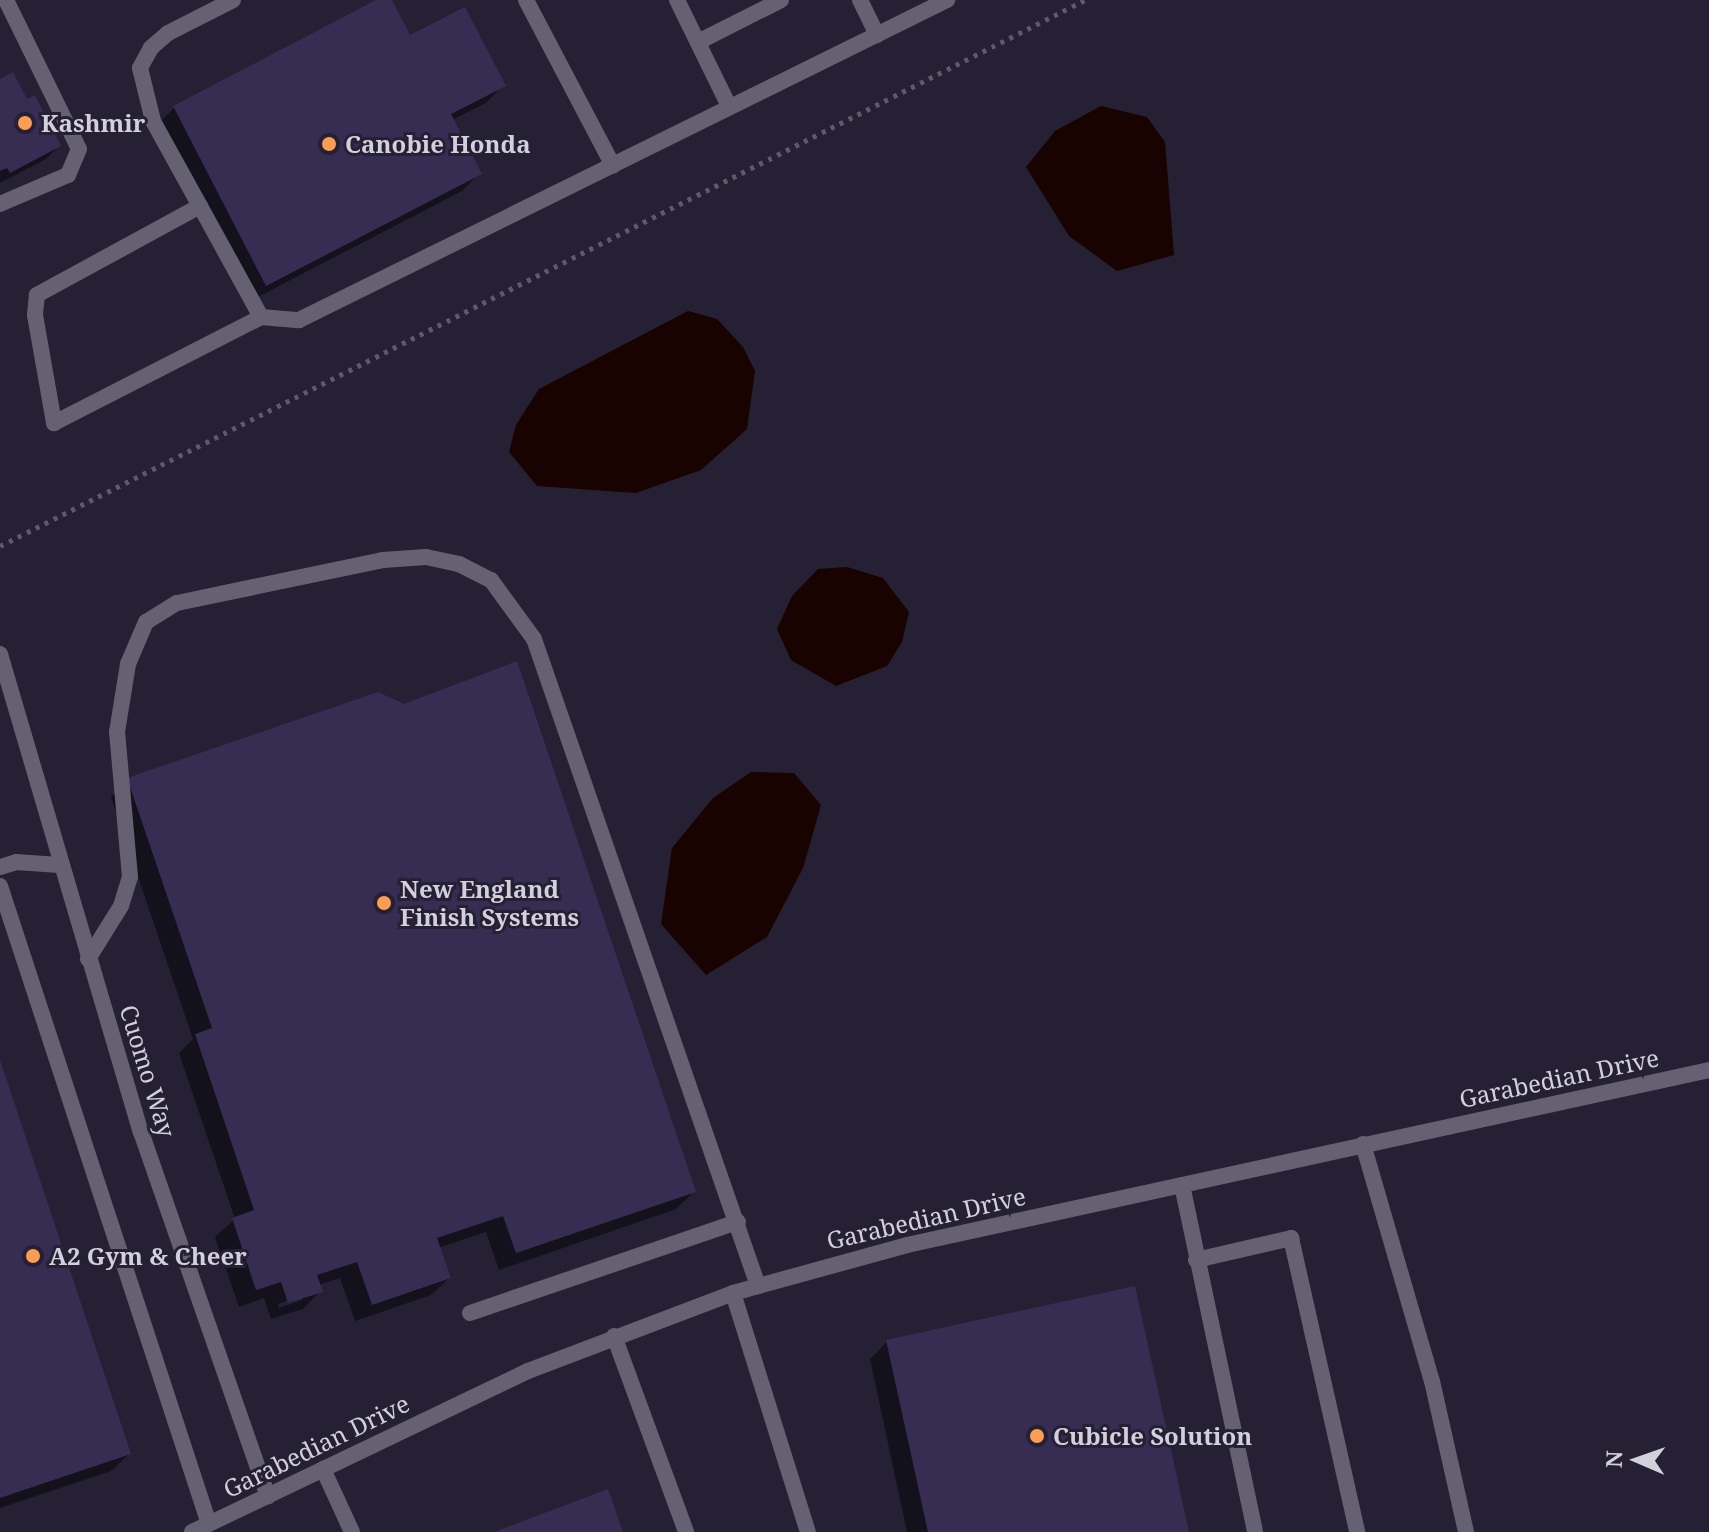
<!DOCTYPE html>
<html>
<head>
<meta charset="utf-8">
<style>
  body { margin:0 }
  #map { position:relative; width:1709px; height:1532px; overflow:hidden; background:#252034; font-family:"Noto Serif",serif }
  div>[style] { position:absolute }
  .water>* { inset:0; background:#180300 }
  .shadow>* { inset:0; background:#0007 }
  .building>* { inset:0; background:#372d52 }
  .path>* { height:5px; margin-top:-2.5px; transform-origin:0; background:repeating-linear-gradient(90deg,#5d596b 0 4px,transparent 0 10px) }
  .service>* { height:16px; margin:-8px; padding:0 8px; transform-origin:8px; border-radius:8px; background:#656173 }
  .dots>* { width:22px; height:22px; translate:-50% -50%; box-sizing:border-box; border:4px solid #252034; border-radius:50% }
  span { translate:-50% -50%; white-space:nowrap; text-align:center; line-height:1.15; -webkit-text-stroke:6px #252034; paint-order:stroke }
  .poi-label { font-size:24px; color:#d2d0dd; font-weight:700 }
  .left { translate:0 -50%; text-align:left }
  .street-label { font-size:24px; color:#d2d0dd }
  .north { position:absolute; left:1597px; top:1420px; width:80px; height:80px; -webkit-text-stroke:6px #252034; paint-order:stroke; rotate:272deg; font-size:22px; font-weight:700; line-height:32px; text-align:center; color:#d2d0dd }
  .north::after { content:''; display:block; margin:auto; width:28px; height:36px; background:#d2d0dd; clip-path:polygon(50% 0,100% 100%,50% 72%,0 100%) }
</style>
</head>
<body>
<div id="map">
  <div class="water">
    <i style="clip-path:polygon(1101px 106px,1147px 117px,1165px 142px,1174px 255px,1117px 271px,1069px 236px,1026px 167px,1055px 131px)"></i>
    <i style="clip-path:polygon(688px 311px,717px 319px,743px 347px,755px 371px,747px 429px,701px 470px,636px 493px,537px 486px,509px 452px,516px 425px,539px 389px)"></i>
    <i style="clip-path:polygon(847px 567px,883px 578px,909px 612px,902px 642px,887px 666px,836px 686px,791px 660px,777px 629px,792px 596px,818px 569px)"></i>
    <i style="clip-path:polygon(751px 772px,794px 773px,821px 805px,803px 868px,767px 937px,706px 975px,661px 924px,672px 848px,713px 798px)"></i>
  </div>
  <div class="shadow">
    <i style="clip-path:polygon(380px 0,389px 0,409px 38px,503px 85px,486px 103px,452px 120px,480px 173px,462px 191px,248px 302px,157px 125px,174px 108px)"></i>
    <i style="clip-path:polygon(0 81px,26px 101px,59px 146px,46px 159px,0 183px)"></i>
    <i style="clip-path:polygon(evenodd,128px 780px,694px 1192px,676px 1209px,499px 1270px,486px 1232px,438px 1248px,449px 1278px,431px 1295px,355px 1321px,340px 1278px,318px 1285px,320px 1291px,303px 1309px,271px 1319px,264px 1298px,239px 1307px,215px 1237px,235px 1219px,179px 1053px,193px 1039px,111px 797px,128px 780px,302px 1296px,302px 1300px,279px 1308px,278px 1304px,302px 1296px)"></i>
    <i style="clip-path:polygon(0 1064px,129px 1454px,111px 1471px,0 1508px)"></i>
    <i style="clip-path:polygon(887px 1342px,1187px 1532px,907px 1532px,870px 1359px)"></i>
  </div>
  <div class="building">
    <i style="clip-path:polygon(376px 0,392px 0,410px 35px,465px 7px,506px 86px,451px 114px,482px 174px,266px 286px,173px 106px)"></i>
    <i style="clip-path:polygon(13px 72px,27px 99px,35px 95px,61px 146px,10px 173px,7px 168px,0 171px,0 79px)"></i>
    <i style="clip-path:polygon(517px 661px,696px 1192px,516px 1253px,503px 1216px,437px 1238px,451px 1278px,372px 1305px,357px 1262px,317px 1275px,323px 1292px,288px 1303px,281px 1282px,256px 1290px,232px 1218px,254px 1210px,195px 1034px,212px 1028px,127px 778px,378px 692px,404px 704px)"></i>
    <i style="clip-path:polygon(0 1060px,131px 1454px,0 1498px)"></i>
    <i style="clip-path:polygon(1135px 1286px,1189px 1532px,928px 1532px,886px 1340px)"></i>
    <i style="clip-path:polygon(608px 1489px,623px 1532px,494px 1532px)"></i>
  </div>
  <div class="path">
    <i style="left:0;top:546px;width:1215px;rotate:-26.71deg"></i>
  </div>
  <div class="service">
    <i style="left:233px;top:0;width:73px;rotate:153.1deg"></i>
    <i style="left:168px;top:33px;width:23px;rotate:139deg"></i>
    <i style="left:151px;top:48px;width:23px;rotate:119deg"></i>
    <i style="left:140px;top:68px;width:55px;rotate:76.2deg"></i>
    <i style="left:153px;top:121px;width:97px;rotate:61.1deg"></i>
    <i style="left:200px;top:206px;width:186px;rotate:151.4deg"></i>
    <i style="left:37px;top:295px;width:20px;rotate:96deg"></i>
    <i style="left:35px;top:315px;width:110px;rotate:80deg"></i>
    <i style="left:54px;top:423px;width:233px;rotate:-27.1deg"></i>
    <i style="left:261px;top:317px;width:38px;rotate:5deg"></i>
    <i style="left:299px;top:320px;width:723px;rotate:-26.28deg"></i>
    <i style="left:526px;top:0;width:187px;rotate:62.3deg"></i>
    <i style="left:677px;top:0;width:118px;rotate:63.9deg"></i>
    <i style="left:860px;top:0;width:39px;rotate:64deg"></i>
    <i style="left:698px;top:42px;width:93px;rotate:-26.8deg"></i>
    <i style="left:0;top:204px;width:74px;rotate:-23.1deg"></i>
    <i style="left:68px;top:175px;width:28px;rotate:-67deg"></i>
    <i style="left:79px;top:149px;width:166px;rotate:-116.1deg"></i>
    <i style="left:200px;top:206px;width:127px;rotate:61.2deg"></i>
    <i style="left:0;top:654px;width:498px;rotate:73.6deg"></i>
    <i style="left:141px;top:1132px;width:386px;rotate:70.8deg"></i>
    <i style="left:0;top:867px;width:17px;rotate:-17deg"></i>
    <i style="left:16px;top:862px;width:43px;rotate:4deg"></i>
    <i style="left:0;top:886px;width:671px;rotate:71.86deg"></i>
    <i style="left:88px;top:959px;width:62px;rotate:-58.1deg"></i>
    <i style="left:121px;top:906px;width:30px;rotate:-73deg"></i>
    <i style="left:130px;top:877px;width:146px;rotate:-95.1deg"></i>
    <i style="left:117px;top:732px;width:69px;rotate:-80.8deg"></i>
    <i style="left:128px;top:664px;width:46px;rotate:-66.8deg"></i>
    <i style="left:146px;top:622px;width:36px;rotate:-32deg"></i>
    <i style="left:177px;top:603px;width:210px;rotate:-11.8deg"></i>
    <i style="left:383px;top:560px;width:43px;rotate:-4deg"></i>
    <i style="left:426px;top:557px;width:34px;rotate:12deg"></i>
    <i style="left:459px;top:564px;width:36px;rotate:27deg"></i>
    <i style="left:491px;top:580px;width:73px;rotate:53.9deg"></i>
    <i style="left:534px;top:639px;width:685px;rotate:70.9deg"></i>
    <i style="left:1363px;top:1144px;width:247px;rotate:73.8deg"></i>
    <i style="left:1432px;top:1381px;width:155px;rotate:77.3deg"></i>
    <i style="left:1182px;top:1185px;width:355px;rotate:78.1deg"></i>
    <i style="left:1196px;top:1260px;width:98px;rotate:-13deg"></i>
    <i style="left:1291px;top:1238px;width:301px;rotate:77.3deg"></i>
    <i style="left:733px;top:1293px;width:250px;rotate:72.6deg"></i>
    <i style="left:470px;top:1313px;width:283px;rotate:-18.8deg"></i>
    <i style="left:614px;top:1336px;width:209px;rotate:69.8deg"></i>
    <i style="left:323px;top:1469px;width:69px;rotate:65.3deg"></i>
    <i style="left:192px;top:1532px;width:373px;rotate:-25.6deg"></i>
    <i style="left:528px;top:1371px;width:219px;rotate:-20.8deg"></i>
    <i style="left:733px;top:1293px;width:180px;rotate:-15.4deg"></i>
    <i style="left:907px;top:1245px;width:821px;rotate:-12.31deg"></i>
  </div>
  <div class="dots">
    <i style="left:25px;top:123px;background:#fc9d54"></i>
    <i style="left:329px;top:144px;background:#fc9d54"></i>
    <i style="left:384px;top:903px;background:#fc9d54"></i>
    <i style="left:33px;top:1256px;background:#fc9d54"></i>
    <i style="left:1037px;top:1436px;background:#fc9d54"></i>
  </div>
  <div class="poi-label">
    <span class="left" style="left:41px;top:123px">Kashmir</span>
    <span class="left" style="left:345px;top:144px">Canobie Honda</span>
    <span class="left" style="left:400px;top:903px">New England<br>Finish Systems</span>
    <span class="left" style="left:49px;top:1256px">A2 Gym &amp; Cheer</span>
    <span class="left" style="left:1053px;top:1436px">Cubicle Solution</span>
  </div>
  <div class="street-label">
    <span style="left:148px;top:1071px;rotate:73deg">Cuomo Way</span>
    <span style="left:1559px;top:1078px;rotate:-12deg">Garabedian Drive</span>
    <span style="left:926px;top:1218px;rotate:-13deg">Garabedian Drive</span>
    <span style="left:316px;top:1446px;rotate:-26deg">Garabedian Drive</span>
  </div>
  <div class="north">N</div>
</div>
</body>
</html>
